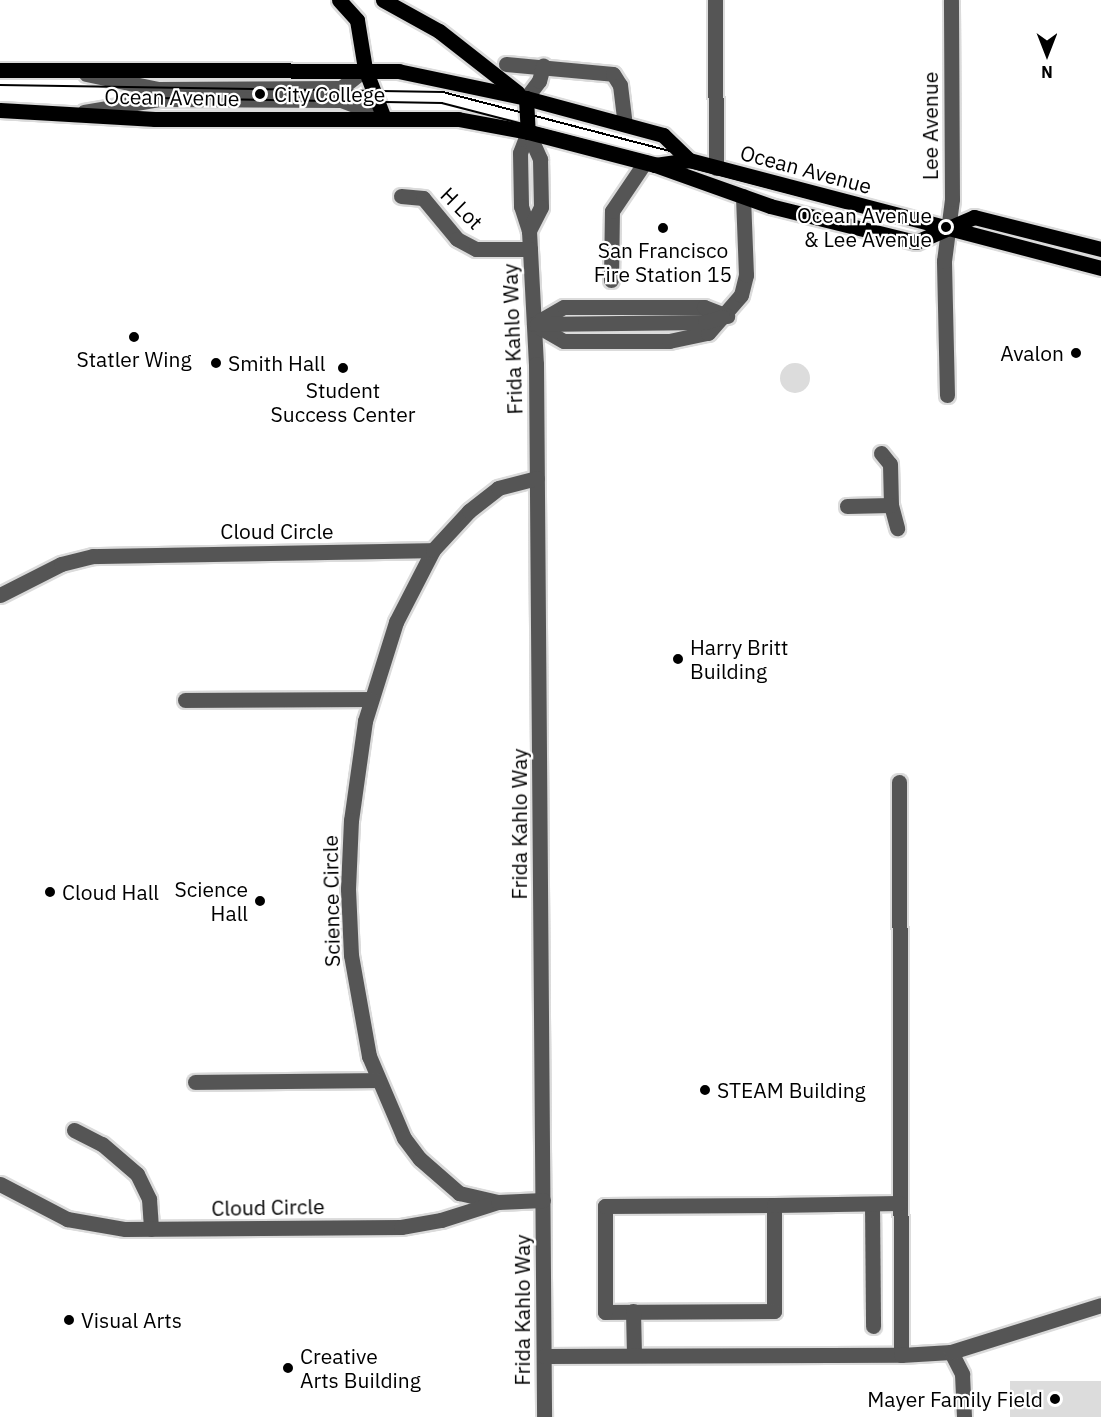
<!DOCTYPE html>
<html>
<head>
<meta charset="utf-8">
<style>
  body { margin:0 }
  #map { position:relative; width:1101px; height:1417px; overflow:hidden; background:#fff; font-family:"IBM Plex Sans",sans-serif }
  div>[style] { position:absolute }
  .green>* { inset:0; background:#dcdcdc; transform-origin:0 0 }
  .round { border-radius:50% }
  .roads { filter:drop-shadow(2px 0 #dbdbdb) drop-shadow(-2px 0 #dbdbdb) drop-shadow(0 2px #dbdbdb) drop-shadow(0 -2px #dbdbdb) }
  .minor>* { height:15px; margin:-7.5px; padding:0 7.5px; transform-origin:7.5px; border-radius:7.5px; background:#555 }
  .major>* { height:15px; margin:-7.5px; padding:0 7.5px; transform-origin:7.5px; border-radius:7.5px; background:#000 }
  .tram>* { height:1.5px; margin:-0.75px; padding:0 0.75px; transform-origin:0.75px; border-radius:0.75px; background:#000 }
  .dots>* { width:16px; height:16px; translate:-50% -50%; box-sizing:border-box; border:3px solid #fff; border-radius:50% }
  span { translate:-50% -50%; white-space:nowrap; text-align:center; line-height:1.15; -webkit-text-stroke:4.5px #fff; paint-order:stroke }
  .poi-label { font-size:21px; color:#000 }
  .left { translate:0 -50%; text-align:left }
  .right { translate:-100% -50%; text-align:right }
  .street-label { font-size:21px; color:#000 }
  .north { position:absolute; left:1017px; top:24px; width:60px; height:60px; -webkit-text-stroke:4px #fff; paint-order:stroke; rotate:180deg; font-size:16px; font-weight:700; line-height:24px; text-align:center; color:#000 }
  .north::after { content:''; display:block; margin:auto; width:21px; height:27px; background:#000; clip-path:polygon(50% 0,100% 100%,50% 72%,0 100%) }
</style>
</head>
<body>
<div id="map">
  <div class="green">
    <i class="round" style="left:780px;top:363px;width:30px;height:30px"></i>
    <i style="left:1101px;top:1381px;width:36px;height:91px;rotate:90deg"></i>
  </div>
  <div class="roads">
    <div class="minor">
      <i style="left:715px;top:0;width:168px;rotate:89.7deg"></i>
      <i style="left:506px;top:64px;width:107px;rotate:5.3deg"></i>
      <i style="left:613px;top:74px;width:13px;rotate:58deg"></i>
      <i style="left:620px;top:85px;width:39px;rotate:83deg"></i>
      <i style="left:86px;top:74px;width:74px;rotate:11.8deg"></i>
      <i style="left:158px;top:89px;width:183px;rotate:-0.3deg"></i>
      <i style="left:341px;top:88px;width:31px;rotate:-38deg"></i>
      <i style="left:526px;top:98px;width:21px;rotate:-53deg"></i>
      <i style="left:539px;top:81px;width:16px;rotate:-75deg"></i>
      <i style="left:84px;top:112px;width:76px;rotate:-9.8deg"></i>
      <i style="left:159px;top:99px;width:182px;rotate:0.3deg"></i>
      <i style="left:341px;top:100px;width:45px;rotate:20.9deg"></i>
      <i style="left:528px;top:132px;width:22px;rotate:111deg"></i>
      <i style="left:520px;top:153px;width:53px;rotate:88.9deg"></i>
      <i style="left:521px;top:206px;width:26px;rotate:72deg"></i>
      <i style="left:529px;top:231px;width:133px;rotate:87deg"></i>
      <i style="left:536px;top:364px;width:1053px;rotate:89.56deg"></i>
      <i style="left:528px;top:132px;width:30px;rotate:66deg"></i>
      <i style="left:540px;top:159px;width:48px;rotate:88.8deg"></i>
      <i style="left:541px;top:207px;width:27px;rotate:117deg"></i>
      <i style="left:401px;top:196px;width:22px;rotate:5deg"></i>
      <i style="left:423px;top:198px;width:53px;rotate:50.3deg"></i>
      <i style="left:457px;top:239px;width:21px;rotate:28deg"></i>
      <i style="left:476px;top:249px;width:54px"></i>
      <i style="left:611px;top:280px;width:69px;rotate:-89.2deg"></i>
      <i style="left:612px;top:211px;width:59px;rotate:-56deg"></i>
      <i style="left:534px;top:324px;width:34px;rotate:30deg"></i>
      <i style="left:564px;top:341px;width:105px"></i>
      <i style="left:669px;top:341px;width:40px;rotate:-12deg"></i>
      <i style="left:708px;top:333px;width:50px;rotate:-49deg"></i>
      <i style="left:741px;top:295px;width:21px;rotate:-76deg"></i>
      <i style="left:746px;top:275px;width:79px;rotate:-92.2deg"></i>
      <i style="left:534px;top:324px;width:34px;rotate:-30deg"></i>
      <i style="left:564px;top:307px;width:140px"></i>
      <i style="left:704px;top:307px;width:25px;rotate:21deg"></i>
      <i style="left:537px;top:324px;width:168px;rotate:-0.7deg"></i>
      <i style="left:705px;top:322px;width:18px;rotate:-16deg"></i>
      <i style="left:947px;top:395px;width:134px;rotate:-91.3deg"></i>
      <i style="left:944px;top:261px;width:63px;rotate:-82.6deg"></i>
      <i style="left:952px;top:199px;width:199px;rotate:-90.3deg"></i>
      <i style="left:881px;top:453px;width:14px;rotate:51deg"></i>
      <i style="left:890px;top:464px;width:41px;rotate:88.6deg"></i>
      <i style="left:891px;top:505px;width:24px;rotate:75deg"></i>
      <i style="left:847px;top:506px;width:44px;rotate:-1.3deg"></i>
      <i style="left:433px;top:550px;width:81px;rotate:117.2deg"></i>
      <i style="left:396px;top:622px;width:104px;rotate:107.4deg"></i>
      <i style="left:365px;top:721px;width:100px;rotate:98deg"></i>
      <i style="left:351px;top:820px;width:69px;rotate:92.5deg"></i>
      <i style="left:348px;top:889px;width:66px;rotate:87.4deg"></i>
      <i style="left:351px;top:955px;width:103px;rotate:79.9deg"></i>
      <i style="left:369px;top:1056px;width:89px;rotate:66.9deg"></i>
      <i style="left:404px;top:1138px;width:26px;rotate:53deg"></i>
      <i style="left:420px;top:1159px;width:52px;rotate:41.1deg"></i>
      <i style="left:459px;top:1193px;width:40px;rotate:13deg"></i>
      <i style="left:0;top:595px;width:68px;rotate:-26.9deg"></i>
      <i style="left:61px;top:564px;width:33px;rotate:-14deg"></i>
      <i style="left:93px;top:556px;width:340px;rotate:-1deg"></i>
      <i style="left:433px;top:550px;width:53px;rotate:-47.3deg"></i>
      <i style="left:469px;top:511px;width:37px;rotate:-38deg"></i>
      <i style="left:498px;top:488px;width:40px;rotate:-14.4deg"></i>
      <i style="left:185px;top:700px;width:185px;rotate:-0.3deg"></i>
      <i style="left:899px;top:782px;width:573px;rotate:89.8deg"></i>
      <i style="left:195px;top:1082px;width:182px;rotate:-0.6deg"></i>
      <i style="left:74px;top:1130px;width:31px;rotate:27deg"></i>
      <i style="left:102px;top:1144px;width:46px;rotate:40.6deg"></i>
      <i style="left:137px;top:1174px;width:28px;rotate:64deg"></i>
      <i style="left:149px;top:1199px;width:30px;rotate:86deg"></i>
      <i style="left:0;top:1184px;width:76px;rotate:27.6deg"></i>
      <i style="left:67px;top:1219px;width:59px;rotate:9.8deg"></i>
      <i style="left:125px;top:1229px;width:276px;rotate:-0.4deg"></i>
      <i style="left:401px;top:1227px;width:41px;rotate:-9.9deg"></i>
      <i style="left:441px;top:1220px;width:60px;rotate:-17.5deg"></i>
      <i style="left:498px;top:1202px;width:45px;rotate:-2.5deg"></i>
      <i style="left:872px;top:1204px;width:122px;rotate:89.5deg"></i>
      <i style="left:774px;top:1205px;width:106px;rotate:90deg"></i>
      <i style="left:774px;top:1311px;width:169px;rotate:179.7deg"></i>
      <i style="left:605px;top:1312px;width:106px;rotate:-90deg"></i>
      <i style="left:605px;top:1206px;width:169px;rotate:-0.3deg"></i>
      <i style="left:774px;top:1205px;width:125px;rotate:-0.9deg"></i>
      <i style="left:633px;top:1311px;width:44px;rotate:88.7deg"></i>
      <i style="left:951px;top:1352px;width:25px;rotate:63deg"></i>
      <i style="left:962px;top:1374px;width:43px;rotate:87.3deg"></i>
      <i style="left:544px;top:1356px;width:357px;rotate:-0.2deg"></i>
      <i style="left:901px;top:1355px;width:50px;rotate:-3.4deg"></i>
      <i style="left:951px;top:1352px;width:157px;rotate:-17.4deg"></i>
    </div>
    <div class="major">
      <i style="left:339px;top:0;width:27px;rotate:48deg"></i>
      <i style="left:357px;top:20px;width:50px;rotate:80.7deg"></i>
      <i style="left:365px;top:69px;width:50px;rotate:69deg"></i>
      <i style="left:383px;top:0;width:64px;rotate:29deg"></i>
      <i style="left:439px;top:31px;width:100px;rotate:38.1deg"></i>
      <i style="left:0;top:70px;width:398px;rotate:0.1deg"></i>
      <i style="left:398px;top:71px;width:131px;rotate:11.9deg"></i>
      <i style="left:526px;top:98px;width:142px;rotate:15.1deg"></i>
      <i style="left:663px;top:135px;width:36px;rotate:44deg"></i>
      <i style="left:526px;top:98px;width:34px;rotate:87deg"></i>
      <i style="left:0;top:110px;width:155px;rotate:3.3deg"></i>
      <i style="left:155px;top:119px;width:303px"></i>
      <i style="left:458px;top:119px;width:71px;rotate:10.5deg"></i>
      <i style="left:528px;top:132px;width:131px;rotate:14.6deg"></i>
      <i style="left:655px;top:165px;width:122px;rotate:19.6deg"></i>
      <i style="left:770px;top:206px;width:150px;rotate:13.9deg"></i>
      <i style="left:916px;top:242px;width:63px;rotate:-23.3deg"></i>
      <i style="left:974px;top:217px;width:131px;rotate:14.1deg"></i>
      <i style="left:655px;top:165px;width:34px;rotate:-8deg"></i>
      <i style="left:689px;top:160px;width:426px;rotate:14.7deg"></i>
    </div>
  </div>
  <div class="tram">
    <i style="left:0;top:85px;width:443px;rotate:0.9deg"></i>
    <i style="left:443px;top:92px;width:680px;rotate:14.57deg"></i>
    <i style="left:156px;top:98px;width:286px;rotate:1deg"></i>
    <i style="left:442px;top:103px;width:681px;rotate:14.47deg"></i>
  </div>
  <div class="dots">
    <i style="left:260px;top:94px;background:#000"></i>
    <i style="left:946px;top:227px;background:#000"></i>
    <i style="left:663px;top:228px;background:#000"></i>
    <i style="left:134px;top:337px;background:#000"></i>
    <i style="left:1076px;top:353px;background:#000"></i>
    <i style="left:216px;top:363px;background:#000"></i>
    <i style="left:343px;top:368px;background:#000"></i>
    <i style="left:678px;top:659px;background:#000"></i>
    <i style="left:50px;top:892px;background:#000"></i>
    <i style="left:260px;top:901px;background:#000"></i>
    <i style="left:705px;top:1090px;background:#000"></i>
    <i style="left:69px;top:1320px;background:#000"></i>
    <i style="left:288px;top:1368px;background:#000"></i>
    <i style="left:1055px;top:1399px;background:#000"></i>
  </div>
  <div class="poi-label">
    <span class="left" style="left:274px;top:94px">City College</span>
    <span class="right" style="left:932px;top:227px">Ocean Avenue<br>&amp; Lee Avenue</span>
    <span style="left:663px;top:262px">San Francisco<br>Fire Station 15</span>
    <span class="right" style="left:1064px;top:353px">Avalon</span>
    <span style="left:134px;top:359px">Statler Wing</span>
    <span class="left" style="left:228px;top:363px">Smith Hall</span>
    <span style="left:343px;top:402px">Student<br>Success Center</span>
    <span class="left" style="left:690px;top:659px">Harry Britt<br>Building</span>
    <span class="right" style="left:248px;top:901px">Science<br>Hall</span>
    <span class="left" style="left:62px;top:892px">Cloud Hall</span>
    <span class="left" style="left:717px;top:1090px">STEAM Building</span>
    <span class="left" style="left:81px;top:1320px">Visual Arts</span>
    <span class="left" style="left:300px;top:1368px">Creative<br>Arts Building</span>
    <span class="right" style="left:1043px;top:1399px">Mayer Family Field</span>
  </div>
  <div class="street-label">
    <span style="left:172px;top:97px;rotate:1deg">Ocean Avenue</span>
    <span style="left:930px;top:126px;rotate:-90deg">Lee Avenue</span>
    <span style="left:806px;top:169px;rotate:15deg">Ocean Avenue</span>
    <span style="left:462px;top:208px;rotate:45deg">H Lot</span>
    <span style="left:512px;top:339px;rotate:-92deg">Frida Kahlo Way</span>
    <span style="left:277px;top:531px">Cloud Circle</span>
    <span style="left:519px;top:824px;rotate:-90deg">Frida Kahlo Way</span>
    <span style="left:331px;top:901px;rotate:-91deg">Science Circle</span>
    <span style="left:268px;top:1207px;rotate:-1deg">Cloud Circle</span>
    <span style="left:522px;top:1310px;rotate:-90deg">Frida Kahlo Way</span>
  </div>
  <div class="north">N</div>
</div>
</body>
</html>
